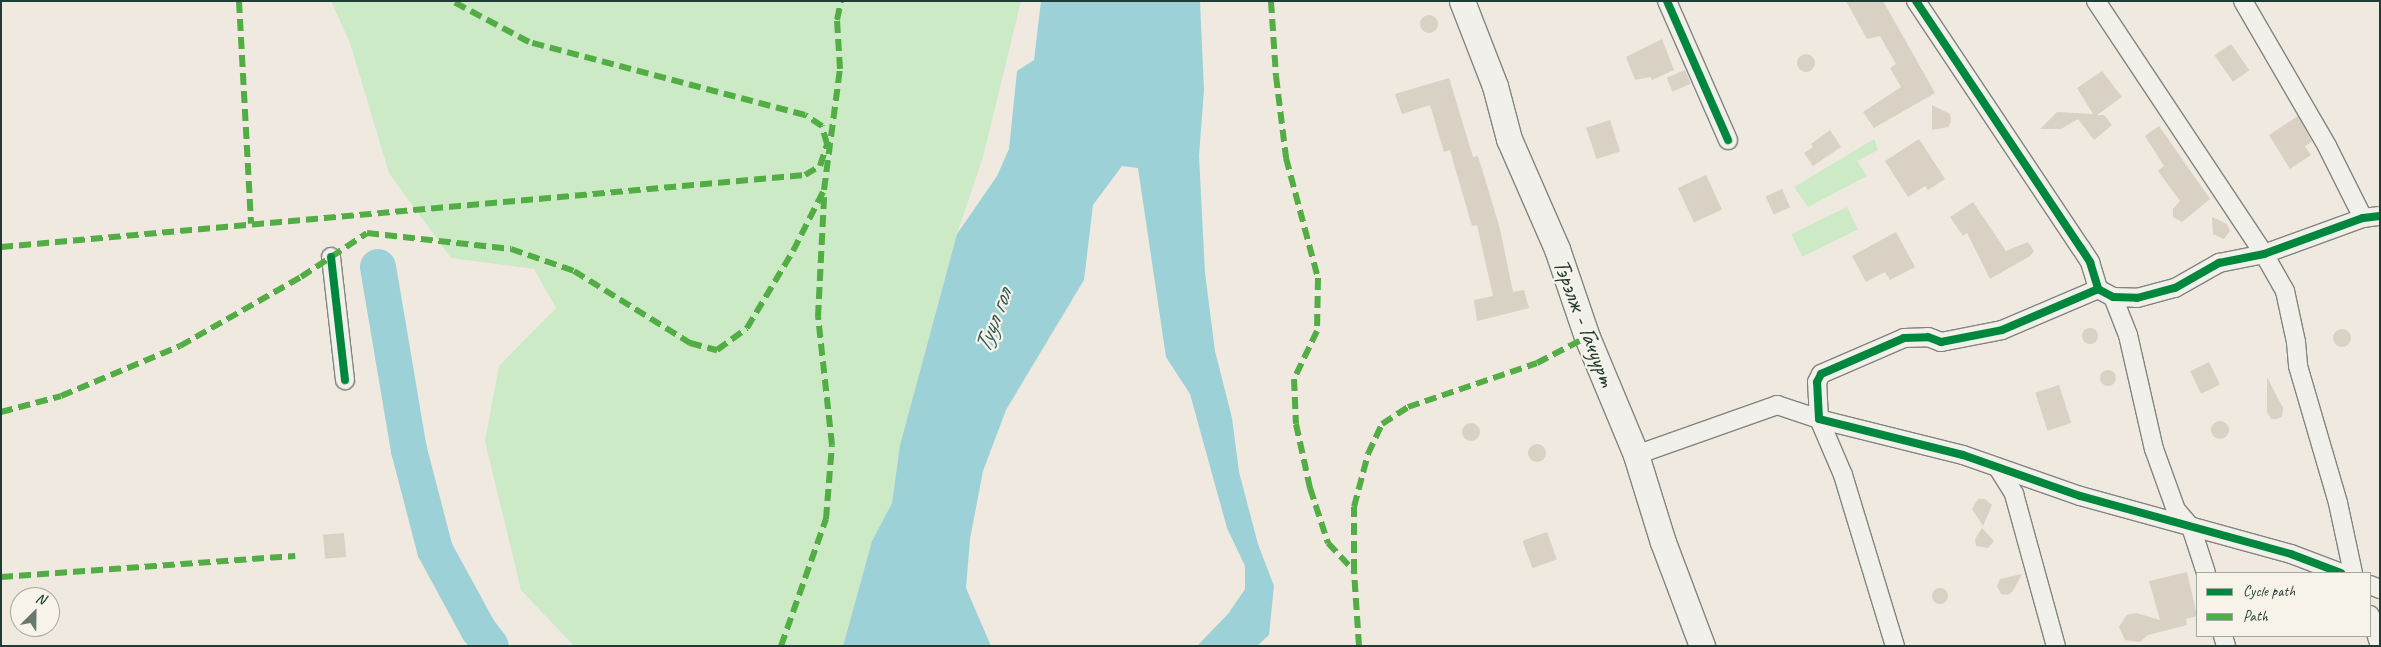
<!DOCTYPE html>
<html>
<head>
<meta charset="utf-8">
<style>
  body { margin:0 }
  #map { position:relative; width:2381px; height:647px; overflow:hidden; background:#efe9df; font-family:Caveat,sans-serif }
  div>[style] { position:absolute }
  .green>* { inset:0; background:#cceac6; transform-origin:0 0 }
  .water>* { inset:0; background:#9cd2d7 }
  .river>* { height:36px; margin:-18px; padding:0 18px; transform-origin:18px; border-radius:18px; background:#9cd2d7 }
  .building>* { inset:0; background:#d8d1c4; transform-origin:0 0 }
  .round { border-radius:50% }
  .roads { filter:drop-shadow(1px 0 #82857f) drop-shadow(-1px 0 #82857f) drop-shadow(0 1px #82857f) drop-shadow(0 -1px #82857f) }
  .street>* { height:18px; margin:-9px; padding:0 9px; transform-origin:9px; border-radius:9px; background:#f2f0eb }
  .secondary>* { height:25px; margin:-12.5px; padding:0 12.5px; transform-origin:12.5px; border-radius:12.5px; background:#f2f0eb }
  .quiet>* { height:6px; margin-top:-3px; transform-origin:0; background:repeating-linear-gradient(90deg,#52ad45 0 12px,transparent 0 18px) }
  .cycleway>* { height:8px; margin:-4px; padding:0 4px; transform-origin:4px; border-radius:4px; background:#00873e }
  span { translate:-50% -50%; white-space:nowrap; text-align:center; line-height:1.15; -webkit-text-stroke:4.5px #f7f3e8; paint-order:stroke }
  .street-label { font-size:24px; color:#1f3d34 }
  .water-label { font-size:25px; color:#315954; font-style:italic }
  .frame { position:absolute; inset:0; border:2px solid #1f3d34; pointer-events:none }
  .legend { position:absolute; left:2196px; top:572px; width:175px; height:65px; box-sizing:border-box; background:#f7f3e8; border:1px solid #a1aaa0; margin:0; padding:6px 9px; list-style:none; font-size:15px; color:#1f3d34 }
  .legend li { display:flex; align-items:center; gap:10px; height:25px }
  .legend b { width:25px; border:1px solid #a1aaa0 }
  .north { position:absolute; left:10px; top:587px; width:50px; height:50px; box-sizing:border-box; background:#f7f3e8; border:1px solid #a1aaa0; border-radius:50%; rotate:23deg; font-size:14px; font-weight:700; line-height:20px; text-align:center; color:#1f3d34 }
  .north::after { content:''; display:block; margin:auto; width:18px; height:22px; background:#687970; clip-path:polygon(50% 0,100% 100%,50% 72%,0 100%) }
</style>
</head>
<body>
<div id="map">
  <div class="green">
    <i style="clip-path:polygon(331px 1px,1021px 1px,983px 157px,957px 234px,900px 445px,892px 503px,872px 541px,843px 646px,574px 646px,521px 590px,485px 441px,499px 366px,556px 308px,534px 269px,451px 258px,389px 173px,350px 43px)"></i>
    <i style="clip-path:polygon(1874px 139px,1878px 150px,1857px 161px,1867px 176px,1808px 207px,1794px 187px)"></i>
    <i style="left:1847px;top:207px;width:25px;height:62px;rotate:64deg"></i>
  </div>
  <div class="water">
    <i style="clip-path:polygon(1041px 1px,1200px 1px,1204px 90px,1199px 156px,1205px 273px,1215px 351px,1232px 418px,1239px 472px,1258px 544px,1274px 586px,1269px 635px,1257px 646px,1197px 646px,1228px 614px,1245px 589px,1245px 566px,1227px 528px,1190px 394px,1166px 357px,1138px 168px,1122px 166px,1093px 205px,1084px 280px,1006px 410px,983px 471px,970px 539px,966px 588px,991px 646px,843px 646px,872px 541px,892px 503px,900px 445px,957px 234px,997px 176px,1009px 149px,1017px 71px,1034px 60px)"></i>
  </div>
  <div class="river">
    <i style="left:378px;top:267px;width:186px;rotate:80.4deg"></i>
    <i style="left:409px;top:450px;width:103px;rotate:75.4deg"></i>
    <i style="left:435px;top:550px;width:90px;rotate:61.4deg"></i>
    <i style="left:478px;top:629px;width:21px;rotate:53deg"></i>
  </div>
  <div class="building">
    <i style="clip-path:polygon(1846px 1px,1883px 1px,1935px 93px,1874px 128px,1863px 112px,1901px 87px,1890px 68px,1896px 64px,1880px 36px,1867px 39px)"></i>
    <i class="round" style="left:1420px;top:15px;width:18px;height:18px"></i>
    <i style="clip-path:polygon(1662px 39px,1674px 70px,1652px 80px,1650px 77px,1635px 80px,1626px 57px)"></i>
    <i style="left:2231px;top:44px;width:32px;height:20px;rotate:55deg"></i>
    <i class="round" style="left:1797px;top:54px;width:18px;height:18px"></i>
    <i style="left:1685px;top:70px;width:15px;height:20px;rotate:67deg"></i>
    <i style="clip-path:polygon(2102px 71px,2122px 97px,2097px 115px,2104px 115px,2112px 125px,2094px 140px,2078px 119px,2061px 129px,2040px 129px,2057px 112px,2093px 114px,2077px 88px)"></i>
    <i style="clip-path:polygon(1449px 78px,1473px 157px,1478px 156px,1500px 229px,1513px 292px,1524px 290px,1529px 308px,1477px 321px,1474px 300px,1493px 296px,1477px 225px,1472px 226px,1450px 150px,1444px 152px,1430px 105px,1402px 114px,1395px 94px)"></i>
    <i style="clip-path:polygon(1932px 105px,1950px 114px,1951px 122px,1948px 127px,1932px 130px)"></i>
    <i style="clip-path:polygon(2298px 116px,2312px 142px,2305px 146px,2311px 155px,2290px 169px,2269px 135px)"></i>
    <i style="left:1610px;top:120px;width:33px;height:25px;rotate:72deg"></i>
    <i style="clip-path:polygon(2159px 126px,2210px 199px,2182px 222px,2173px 217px,2173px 209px,2180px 201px,2158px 171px,2164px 166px,2145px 136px)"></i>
    <i style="clip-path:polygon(1830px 130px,1841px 147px,1813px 166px,1804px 153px,1813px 147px,1811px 144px)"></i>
    <i style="clip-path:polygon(1919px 139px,1945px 179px,1928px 190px,1925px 186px,1908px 197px,1885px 161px)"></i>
    <i style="left:1706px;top:175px;width:38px;height:31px;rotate:65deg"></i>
    <i style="left:1782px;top:189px;width:20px;height:18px;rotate:66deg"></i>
    <i style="clip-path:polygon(1973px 202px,2006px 251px,2028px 242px,2034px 251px,2030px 256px,1990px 279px,1967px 233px,1963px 236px,1950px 217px)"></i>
    <i style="clip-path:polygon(2212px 217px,2227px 224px,2230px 231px,2224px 239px,2213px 234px)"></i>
    <i style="clip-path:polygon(1896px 232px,1915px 267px,1890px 280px,1885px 272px,1866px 282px,1852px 256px)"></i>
    <i class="round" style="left:2082px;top:328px;width:16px;height:16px"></i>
    <i class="round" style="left:2333px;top:329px;width:18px;height:18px"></i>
    <i style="left:2209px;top:362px;width:25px;height:21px;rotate:64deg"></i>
    <i class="round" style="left:2100px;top:370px;width:16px;height:16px"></i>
    <i style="clip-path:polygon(2267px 377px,2283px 408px,2282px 417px,2277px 419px,2271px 419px,2267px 412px)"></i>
    <i style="left:2059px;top:385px;width:40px;height:25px;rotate:72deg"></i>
    <i class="round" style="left:2211px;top:421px;width:18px;height:18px"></i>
    <i class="round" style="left:1462px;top:423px;width:18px;height:18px"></i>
    <i class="round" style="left:1528px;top:444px;width:18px;height:18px"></i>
    <i style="clip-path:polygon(1978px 499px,1985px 499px,1992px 505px,1983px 526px,1972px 509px)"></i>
    <i style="clip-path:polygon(1982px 528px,1994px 541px,1988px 548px,1976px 546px,1975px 539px)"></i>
    <i style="left:1547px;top:532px;width:29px;height:26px;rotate:70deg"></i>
    <i style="left:344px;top:533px;width:24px;height:21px;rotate:85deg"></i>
    <i style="clip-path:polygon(2187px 572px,2197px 616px,2186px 619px,2187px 625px,2148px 635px,2140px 642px,2125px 640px,2119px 627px,2127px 615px,2136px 613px,2160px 620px,2149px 581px)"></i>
    <i style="clip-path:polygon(2022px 574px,2013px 591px,2008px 595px,2001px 594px,1997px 586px,2000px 579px)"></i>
    <i class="round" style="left:1932px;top:588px;width:16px;height:16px"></i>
  </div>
  <div class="roads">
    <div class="street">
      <i style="left:1667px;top:1px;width:152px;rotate:66.3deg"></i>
      <i style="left:1916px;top:1px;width:297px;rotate:56.3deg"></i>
      <i style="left:2081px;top:248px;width:17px;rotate:57deg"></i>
      <i style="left:2090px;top:262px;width:28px;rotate:73deg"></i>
      <i style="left:2096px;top:1px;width:304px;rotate:56.4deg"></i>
      <i style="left:2264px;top:254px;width:43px;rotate:60.4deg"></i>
      <i style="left:2285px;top:291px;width:52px;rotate:77.8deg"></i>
      <i style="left:2296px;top:342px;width:24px;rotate:85deg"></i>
      <i style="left:2298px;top:366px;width:143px;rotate:73.7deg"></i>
      <i style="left:2338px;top:503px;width:72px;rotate:77.9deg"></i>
      <i style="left:2243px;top:1px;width:168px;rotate:59.9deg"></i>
      <i style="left:2327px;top:146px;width:80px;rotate:63.4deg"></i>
      <i style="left:331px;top:257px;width:124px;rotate:83.5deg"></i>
      <i style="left:2113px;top:297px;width:41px;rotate:68.5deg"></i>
      <i style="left:2128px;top:335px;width:117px;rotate:77.2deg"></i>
      <i style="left:2154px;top:449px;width:65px;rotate:70.2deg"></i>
      <i style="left:2176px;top:510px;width:23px;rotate:49deg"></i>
      <i style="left:2191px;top:527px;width:48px;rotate:71.9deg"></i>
      <i style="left:1636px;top:455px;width:150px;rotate:-19.5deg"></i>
      <i style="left:1777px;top:405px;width:44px;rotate:18.4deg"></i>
      <i style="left:1819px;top:419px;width:61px;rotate:66.8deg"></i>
      <i style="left:1843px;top:475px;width:179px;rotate:73.1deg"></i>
      <i style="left:1998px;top:468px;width:31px;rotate:58deg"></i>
      <i style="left:2014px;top:494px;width:158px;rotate:74.6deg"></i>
      <i style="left:2341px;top:573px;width:53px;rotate:-159.2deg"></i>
      <i style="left:2291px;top:554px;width:219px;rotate:-164.6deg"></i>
      <i style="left:2080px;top:496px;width:124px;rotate:-160.7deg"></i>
      <i style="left:1963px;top:455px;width:148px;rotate:-166deg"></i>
      <i style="left:1819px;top:419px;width:37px;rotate:-93deg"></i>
      <i style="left:1817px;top:382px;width:9px;rotate:-63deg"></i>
      <i style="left:1821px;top:374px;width:90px;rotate:-23.4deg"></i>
      <i style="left:1904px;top:338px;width:24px;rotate:-2deg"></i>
      <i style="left:1928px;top:337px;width:14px;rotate:21deg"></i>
      <i style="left:1941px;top:342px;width:62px;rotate:-11.1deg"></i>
      <i style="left:2002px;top:330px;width:104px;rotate:-23.1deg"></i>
      <i style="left:2098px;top:289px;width:17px;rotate:28deg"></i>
      <i style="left:2113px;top:297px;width:24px;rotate:2deg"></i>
      <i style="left:2137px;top:298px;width:39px;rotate:-15deg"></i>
      <i style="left:2175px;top:288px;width:51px;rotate:-29.6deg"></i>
      <i style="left:2219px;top:263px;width:46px;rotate:-11.3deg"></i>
      <i style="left:2264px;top:254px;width:105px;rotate:-20deg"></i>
      <i style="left:2363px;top:218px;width:17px;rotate:-7deg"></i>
      <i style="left:2370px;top:585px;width:11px;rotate:22deg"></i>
      <i style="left:2370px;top:615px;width:32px;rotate:72deg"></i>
      <i style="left:2223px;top:636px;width:10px;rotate:73deg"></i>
    </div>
    <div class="secondary">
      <i style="left:1462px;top:1px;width:91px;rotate:68.8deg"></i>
      <i style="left:1495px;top:86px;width:55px;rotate:75.2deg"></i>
      <i style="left:1509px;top:139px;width:120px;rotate:66.4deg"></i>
      <i style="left:1557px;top:249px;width:93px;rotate:71.2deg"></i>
      <i style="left:1587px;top:337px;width:128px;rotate:67.4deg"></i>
      <i style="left:1636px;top:455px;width:91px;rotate:72.8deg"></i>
      <i style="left:1663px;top:542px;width:111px;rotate:69.4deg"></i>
    </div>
  </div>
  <div class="quiet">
    <i style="left:239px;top:1px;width:223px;rotate:86.9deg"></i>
    <i style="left:1271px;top:1px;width:75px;rotate:86.2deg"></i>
    <i style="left:1276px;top:76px;width:83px;rotate:83deg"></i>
    <i style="left:1286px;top:158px;width:124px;rotate:75.1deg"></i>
    <i style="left:1318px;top:278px;width:53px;rotate:91.1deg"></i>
    <i style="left:1317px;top:331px;width:53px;rotate:115.6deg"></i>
    <i style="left:1294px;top:379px;width:45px;rotate:87.5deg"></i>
    <i style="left:1296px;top:424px;width:66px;rotate:77.7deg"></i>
    <i style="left:1310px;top:488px;width:58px;rotate:71.9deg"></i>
    <i style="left:1328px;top:543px;width:38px;rotate:47deg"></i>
    <i style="left:1px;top:247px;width:807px;rotate:-5.12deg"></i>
    <i style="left:805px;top:175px;width:17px;rotate:-31deg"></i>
    <i style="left:820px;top:166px;width:23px;rotate:-72deg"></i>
    <i style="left:827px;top:144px;width:19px;rotate:-106deg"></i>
    <i style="left:822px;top:126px;width:20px;rotate:-147deg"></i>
    <i style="left:805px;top:115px;width:285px;rotate:-165.2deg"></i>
    <i style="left:529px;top:42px;width:87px;rotate:-152deg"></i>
    <i style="left:1px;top:412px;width:62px;rotate:-14.9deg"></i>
    <i style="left:61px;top:396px;width:129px;rotate:-22.8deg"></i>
    <i style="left:180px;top:346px;width:139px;rotate:-29.7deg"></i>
    <i style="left:301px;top:277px;width:79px;rotate:-33.7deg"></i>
    <i style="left:367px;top:233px;width:145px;rotate:6.3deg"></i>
    <i style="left:511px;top:249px;width:67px;rotate:19.2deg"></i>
    <i style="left:574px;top:271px;width:137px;rotate:31.8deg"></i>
    <i style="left:690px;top:343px;width:28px;rotate:15deg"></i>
    <i style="left:717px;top:350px;width:37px;rotate:-36deg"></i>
    <i style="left:747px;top:328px;width:90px;rotate:-59.1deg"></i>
    <i style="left:793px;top:251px;width:68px;rotate:-63.1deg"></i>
    <i style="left:824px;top:190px;width:122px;rotate:-82.5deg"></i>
    <i style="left:840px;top:69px;width:49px;rotate:-93.5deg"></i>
    <i style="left:837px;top:20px;width:19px;rotate:-78deg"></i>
    <i style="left:1px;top:577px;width:295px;rotate:-4.1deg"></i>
    <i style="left:781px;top:646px;width:135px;rotate:-70.5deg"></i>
    <i style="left:826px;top:519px;width:74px;rotate:-85.4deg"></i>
    <i style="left:832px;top:445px;width:129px;rotate:-96.2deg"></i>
    <i style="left:818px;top:317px;width:120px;rotate:-87.1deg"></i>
    <i style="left:1359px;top:646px;width:75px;rotate:-93.8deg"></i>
    <i style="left:1354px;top:571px;width:64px;rotate:-90deg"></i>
    <i style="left:1354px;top:507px;width:55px;rotate:-75.2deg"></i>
    <i style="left:1368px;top:454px;width:33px;rotate:-65deg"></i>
    <i style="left:1382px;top:424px;width:31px;rotate:-33deg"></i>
    <i style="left:1408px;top:407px;width:136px;rotate:-18.8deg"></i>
    <i style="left:1537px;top:363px;width:56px;rotate:-27.5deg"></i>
  </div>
  <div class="cycleway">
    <i style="left:1667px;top:1px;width:152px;rotate:66.3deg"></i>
    <i style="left:1916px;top:1px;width:297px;rotate:56.3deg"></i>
    <i style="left:2081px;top:248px;width:17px;rotate:57deg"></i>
    <i style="left:2090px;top:262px;width:28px;rotate:73deg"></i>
    <i style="left:331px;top:257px;width:124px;rotate:83.5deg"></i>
    <i style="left:2341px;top:573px;width:53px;rotate:-159.2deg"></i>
    <i style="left:2291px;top:554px;width:219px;rotate:-164.6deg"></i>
    <i style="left:2080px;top:496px;width:124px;rotate:-160.7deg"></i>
    <i style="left:1963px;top:455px;width:148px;rotate:-166deg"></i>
    <i style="left:1819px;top:419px;width:37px;rotate:-93deg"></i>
    <i style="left:1817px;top:382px;width:9px;rotate:-63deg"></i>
    <i style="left:1821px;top:374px;width:90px;rotate:-23.4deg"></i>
    <i style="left:1904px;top:338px;width:24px;rotate:-2deg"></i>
    <i style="left:1928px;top:337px;width:14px;rotate:21deg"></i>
    <i style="left:1941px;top:342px;width:62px;rotate:-11.1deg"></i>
    <i style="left:2002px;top:330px;width:104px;rotate:-23.1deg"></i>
    <i style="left:2098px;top:289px;width:17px;rotate:28deg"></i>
    <i style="left:2113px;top:297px;width:24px;rotate:2deg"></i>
    <i style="left:2137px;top:298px;width:39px;rotate:-15deg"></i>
    <i style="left:2175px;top:288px;width:51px;rotate:-29.6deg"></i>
    <i style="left:2219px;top:263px;width:46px;rotate:-11.3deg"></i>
    <i style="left:2264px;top:254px;width:105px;rotate:-20deg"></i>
    <i style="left:2363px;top:218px;width:17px;rotate:-7deg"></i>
  </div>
  <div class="street-label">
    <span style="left:1584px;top:323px;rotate:69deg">Тэрэлж - Гачуурт</span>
  </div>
  <div class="water-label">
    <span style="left:993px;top:321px;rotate:-69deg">Туул гол</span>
  </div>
  <div class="frame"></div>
  <ul class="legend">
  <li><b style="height:6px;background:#00873e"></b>Cycle path</li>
  <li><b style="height:6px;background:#52ad45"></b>Path</li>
  </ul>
  <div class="north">N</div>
</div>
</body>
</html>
